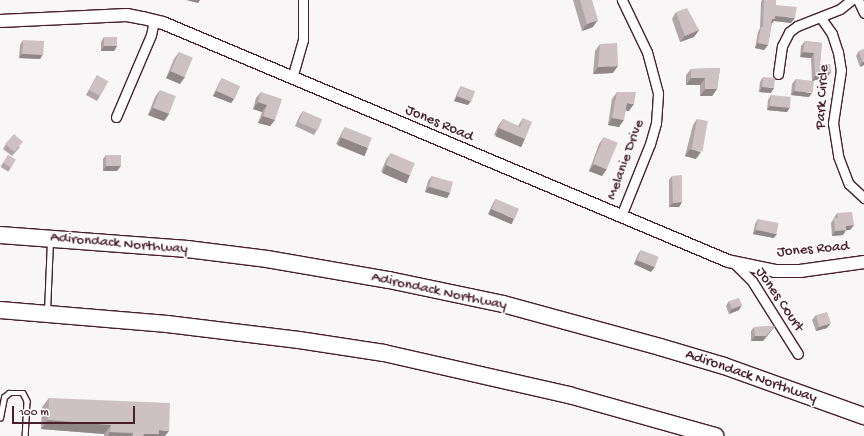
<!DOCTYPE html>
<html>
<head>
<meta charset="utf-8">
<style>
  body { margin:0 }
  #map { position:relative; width:864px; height:436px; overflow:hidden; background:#f8f6f7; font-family:"Gochi Hand",sans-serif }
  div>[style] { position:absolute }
  .roads { filter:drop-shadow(1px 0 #4a1f2b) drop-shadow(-1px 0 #4a1f2b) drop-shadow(0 1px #4a1f2b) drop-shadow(0 -1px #4a1f2b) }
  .lane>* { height:4.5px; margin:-2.25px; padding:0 2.25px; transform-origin:2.25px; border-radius:2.25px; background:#fff }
  .street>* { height:9px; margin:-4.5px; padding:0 4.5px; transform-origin:4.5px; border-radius:4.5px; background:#fff }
  .secondary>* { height:12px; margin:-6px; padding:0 6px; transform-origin:6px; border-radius:6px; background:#fff }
  .highway>* { height:16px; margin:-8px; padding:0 8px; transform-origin:8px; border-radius:8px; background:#fff }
  .wall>* { inset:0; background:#b0a6a9; transform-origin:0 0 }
  .shaded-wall>* { inset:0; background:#908789; transform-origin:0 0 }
  .building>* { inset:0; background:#cdc1c4; transform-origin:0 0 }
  span { translate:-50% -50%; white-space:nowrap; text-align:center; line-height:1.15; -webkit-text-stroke:3px #fff; paint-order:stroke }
  .street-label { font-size:15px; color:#4a1f2b }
  .scale { position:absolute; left:12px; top:406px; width:123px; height:18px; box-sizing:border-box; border:2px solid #4a1f2b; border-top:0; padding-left:5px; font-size:12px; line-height:14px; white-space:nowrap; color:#4a1f2b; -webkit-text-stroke:3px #fff; paint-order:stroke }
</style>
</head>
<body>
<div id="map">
  <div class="roads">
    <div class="lane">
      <i style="left:47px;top:312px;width:71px;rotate:-87.6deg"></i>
      <i style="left:0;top:418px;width:21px;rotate:-79deg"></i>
      <i style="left:4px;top:397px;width:6px;rotate:-39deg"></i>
      <i style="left:9px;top:393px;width:14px"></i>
      <i style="left:23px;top:393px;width:9px;rotate:63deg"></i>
      <i style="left:27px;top:401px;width:35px;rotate:93deg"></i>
    </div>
    <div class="street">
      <i style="left:858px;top:0;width:14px;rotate:65deg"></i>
      <i style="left:821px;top:18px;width:19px;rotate:55deg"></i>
      <i style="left:832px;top:34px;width:19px;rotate:72deg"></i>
      <i style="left:838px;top:52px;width:18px;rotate:81deg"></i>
      <i style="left:841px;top:70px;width:54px;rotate:98.6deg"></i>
      <i style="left:833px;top:123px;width:33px;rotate:81deg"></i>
      <i style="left:838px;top:156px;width:30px;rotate:69deg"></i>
      <i style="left:849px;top:184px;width:21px;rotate:43deg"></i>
      <i style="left:778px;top:74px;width:28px;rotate:-82deg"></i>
      <i style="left:782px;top:46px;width:16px;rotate:-63deg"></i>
      <i style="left:789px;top:32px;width:10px;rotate:-37deg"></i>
      <i style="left:797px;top:26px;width:46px;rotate:-21.6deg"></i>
      <i style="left:840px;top:9px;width:14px;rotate:-39deg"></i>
      <i style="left:292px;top:78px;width:40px;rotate:-74deg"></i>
      <i style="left:303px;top:40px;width:40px;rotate:-90deg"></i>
      <i style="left:116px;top:117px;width:89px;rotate:-66.9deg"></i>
      <i style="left:151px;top:35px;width:14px;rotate:-78deg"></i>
      <i style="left:621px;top:216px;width:78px;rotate:-68.1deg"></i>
      <i style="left:650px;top:144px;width:22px;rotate:-74deg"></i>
      <i style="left:656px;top:123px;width:30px;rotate:-86deg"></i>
      <i style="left:658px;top:93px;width:42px;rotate:-105deg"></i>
      <i style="left:647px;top:52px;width:58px;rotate:-115.7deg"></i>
      <i style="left:734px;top:263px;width:25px;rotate:45deg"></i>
      <i style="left:752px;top:281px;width:86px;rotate:57.8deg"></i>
    </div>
    <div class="secondary">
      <i style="left:0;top:21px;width:127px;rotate:-2.7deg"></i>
      <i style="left:127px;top:15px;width:16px;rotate:11deg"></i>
      <i style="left:143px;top:18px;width:21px;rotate:14deg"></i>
      <i style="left:163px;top:23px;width:613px;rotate:22.84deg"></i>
      <i style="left:728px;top:261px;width:48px;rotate:12deg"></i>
      <i style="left:775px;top:271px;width:25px"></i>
      <i style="left:800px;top:271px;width:65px;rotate:-8deg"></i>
    </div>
    <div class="highway">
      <i style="left:0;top:235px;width:188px;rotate:4.3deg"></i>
      <i style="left:187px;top:249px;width:81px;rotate:7.1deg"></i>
      <i style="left:267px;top:259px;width:124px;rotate:9.8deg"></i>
      <i style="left:389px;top:280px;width:116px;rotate:11.9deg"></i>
      <i style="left:503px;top:304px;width:163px;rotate:15.3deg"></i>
      <i style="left:660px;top:347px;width:67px;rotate:16.5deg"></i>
      <i style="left:724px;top:366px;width:149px;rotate:19.7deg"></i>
      <i style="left:0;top:310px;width:168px;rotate:4.8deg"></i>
      <i style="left:167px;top:324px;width:133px;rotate:6.9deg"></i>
      <i style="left:299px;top:340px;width:86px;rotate:8.7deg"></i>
      <i style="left:384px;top:353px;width:190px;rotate:12.8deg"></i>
      <i style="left:569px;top:395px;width:152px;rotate:15.7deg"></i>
    </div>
  </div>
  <div class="wall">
    <i style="clip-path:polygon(573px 0,592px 0,593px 27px,582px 31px)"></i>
    <i style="clip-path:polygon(762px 0,776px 0,776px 5px,791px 23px,774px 21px,772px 23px,768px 45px,764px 50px,755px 48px,758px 32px,760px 28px,761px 2px)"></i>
    <i style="clip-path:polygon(676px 12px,699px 30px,694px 37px,680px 42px,672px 19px)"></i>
    <i style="clip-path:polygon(104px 37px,117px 46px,114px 51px,101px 51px,101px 42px)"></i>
    <i style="clip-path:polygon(23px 40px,43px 54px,40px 59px,19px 58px,20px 45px)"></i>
    <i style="clip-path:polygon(805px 41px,822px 43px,820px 64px,831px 72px,827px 77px,812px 81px,811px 58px,800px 57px,801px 46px)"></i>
    <i style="clip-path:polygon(600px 44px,613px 73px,593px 74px,595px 51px)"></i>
    <i style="clip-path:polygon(864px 49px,864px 65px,860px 67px,856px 56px,859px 51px)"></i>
    <i style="clip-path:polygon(179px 52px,180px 84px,166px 78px,174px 59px)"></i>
    <i style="clip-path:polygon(720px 68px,717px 89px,712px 96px,700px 96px,700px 85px,686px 85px,686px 75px,691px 69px)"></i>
    <i style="clip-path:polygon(97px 75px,100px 96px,97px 101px,86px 95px)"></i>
    <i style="clip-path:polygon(763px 77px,771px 93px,759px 92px,760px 82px)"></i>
    <i style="clip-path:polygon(222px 78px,234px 99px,231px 103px,213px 96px,219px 83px)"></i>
    <i style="clip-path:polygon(796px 79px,809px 97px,791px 95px,792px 84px)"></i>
    <i style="clip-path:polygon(461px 86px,468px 105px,454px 101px,458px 91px)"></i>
    <i style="clip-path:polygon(160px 90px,169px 114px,164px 121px,148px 115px,155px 97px)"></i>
    <i style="clip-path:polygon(261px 92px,275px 120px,270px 126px,258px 123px,262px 112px,253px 109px,256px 98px)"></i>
    <i style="clip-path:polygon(617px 92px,629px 111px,626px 110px,619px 127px,608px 125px,612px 99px)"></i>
    <i style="clip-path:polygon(771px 95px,790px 107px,787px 112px,767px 110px,768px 100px)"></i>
    <i style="clip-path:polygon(303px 111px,317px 130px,314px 135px,295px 126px,300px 115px)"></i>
    <i style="clip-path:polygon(523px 118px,525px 139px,520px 146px,494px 135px,498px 126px,503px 119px,518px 126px)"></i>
    <i style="clip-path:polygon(697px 119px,696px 159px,685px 156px,693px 125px)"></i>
    <i style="clip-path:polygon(345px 127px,363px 155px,336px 144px,341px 134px)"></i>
    <i style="clip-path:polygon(604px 137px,602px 176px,589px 171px,599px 144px)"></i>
    <i style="clip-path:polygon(6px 144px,20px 147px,12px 156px,3px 149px)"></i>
    <i style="clip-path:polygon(391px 153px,405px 182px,381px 172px,386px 160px)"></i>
    <i style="left:8px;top:155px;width:9px;height:14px;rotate:32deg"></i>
    <i style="clip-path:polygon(106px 155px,117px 171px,103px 171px,103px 159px)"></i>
    <i style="clip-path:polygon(432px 176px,450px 193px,447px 198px,425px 192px,428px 181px)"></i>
    <i style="clip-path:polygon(672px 176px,682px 202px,679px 207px,669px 207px,669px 180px)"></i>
    <i style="clip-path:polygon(496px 199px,511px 224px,488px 214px,493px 203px)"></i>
    <i style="clip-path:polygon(837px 213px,854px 225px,850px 230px,846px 230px,843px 235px,832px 236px,831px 223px)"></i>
    <i style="clip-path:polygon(758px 219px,774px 238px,753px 234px,755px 224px)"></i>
    <i style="clip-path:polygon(641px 250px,651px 272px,634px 264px,638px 254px)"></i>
    <i style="clip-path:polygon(729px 301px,739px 310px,729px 314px,726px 306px)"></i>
    <i style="clip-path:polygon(816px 315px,827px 328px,816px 331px,812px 320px)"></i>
    <i style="clip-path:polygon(775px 326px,763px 341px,751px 341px,751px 331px,754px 327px)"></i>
    <i style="clip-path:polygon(49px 398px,165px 436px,104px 436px,104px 434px,41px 429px,42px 407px)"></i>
  </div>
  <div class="shaded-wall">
    <i style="clip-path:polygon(186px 0,200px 0,198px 3px)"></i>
    <i style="clip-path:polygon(775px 16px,795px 18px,791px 23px,774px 21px,772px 23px,769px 23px)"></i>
    <i style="clip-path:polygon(598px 20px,593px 27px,582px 31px,587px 24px)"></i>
    <i style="clip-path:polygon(699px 30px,694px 37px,680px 42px,685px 36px)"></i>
    <i style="clip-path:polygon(758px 43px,768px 45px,764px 50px,755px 48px)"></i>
    <i style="clip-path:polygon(104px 46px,117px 46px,114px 51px,101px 51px)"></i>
    <i style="clip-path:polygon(803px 52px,814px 53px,811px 58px,800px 57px)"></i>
    <i style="clip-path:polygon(22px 54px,43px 54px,40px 59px,19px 58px)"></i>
    <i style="clip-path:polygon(863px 62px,864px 62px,864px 65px,860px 67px)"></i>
    <i style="clip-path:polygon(618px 66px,613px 73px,593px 74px,598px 67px)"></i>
    <i style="clip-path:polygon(171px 71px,185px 77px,180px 84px,166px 78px)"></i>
    <i style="clip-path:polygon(831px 72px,827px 77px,812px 81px,815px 76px)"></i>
    <i style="clip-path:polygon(691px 78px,705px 78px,700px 85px,686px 85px)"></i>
    <i style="clip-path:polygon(762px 87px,774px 88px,771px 93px,759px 92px)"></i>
    <i style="clip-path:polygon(705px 89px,717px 89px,712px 96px,700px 96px)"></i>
    <i style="clip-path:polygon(216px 91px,234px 99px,231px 103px,213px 96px)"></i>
    <i style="clip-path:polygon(794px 91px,812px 93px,809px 97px,791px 95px)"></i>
    <i style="clip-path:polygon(457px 96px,471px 101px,468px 105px,454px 101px)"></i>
    <i style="clip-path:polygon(258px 102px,267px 105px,262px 112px,253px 109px)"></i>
    <i style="clip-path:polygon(627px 103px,634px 104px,629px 111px,622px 110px)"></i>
    <i style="clip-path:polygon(770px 106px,790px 107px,787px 112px,767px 110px)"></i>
    <i style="clip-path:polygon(153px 108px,169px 114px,164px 121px,148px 115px)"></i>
    <i style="clip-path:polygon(263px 116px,275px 120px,270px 126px,258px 123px)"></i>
    <i style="clip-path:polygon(612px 118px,624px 120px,619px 127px,608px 125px)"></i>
    <i style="left:499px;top:128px;width:28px;height:9px;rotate:23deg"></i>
    <i style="left:341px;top:137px;width:29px;height:9px;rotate:22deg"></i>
    <i style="clip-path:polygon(690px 149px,701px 152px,696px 159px,685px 156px)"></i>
    <i style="clip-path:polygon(594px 164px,607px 169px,602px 176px,589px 171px)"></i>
    <i style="left:386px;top:165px;width:26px;height:9px;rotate:23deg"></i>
    <i style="clip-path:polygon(106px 166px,121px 166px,117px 171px,103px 171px)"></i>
    <i style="clip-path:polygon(429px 187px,450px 193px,447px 198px,425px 192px)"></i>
    <i style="clip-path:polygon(682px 202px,679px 207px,669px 207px,673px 203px)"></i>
    <i style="left:491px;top:209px;width:25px;height:6px;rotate:23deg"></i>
    <i style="clip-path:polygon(854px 225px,850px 230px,843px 230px,846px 226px)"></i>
    <i style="clip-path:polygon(756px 230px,777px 234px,774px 238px,753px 234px)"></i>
    <i style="clip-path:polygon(846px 230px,843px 235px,832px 236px,835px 231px)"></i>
    <i style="clip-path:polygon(637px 260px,655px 267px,651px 272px,634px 264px)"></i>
    <i style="clip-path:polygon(742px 305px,739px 310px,729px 314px,732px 309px)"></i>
    <i style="clip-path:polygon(831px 323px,827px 328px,816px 331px,819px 327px)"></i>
    <i style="clip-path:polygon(775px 326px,763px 341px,751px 341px,755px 336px)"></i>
    <i style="clip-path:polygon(48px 420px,111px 425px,104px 434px,41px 429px)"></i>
    <i style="clip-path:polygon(159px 430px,169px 431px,165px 436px,142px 436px,144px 434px)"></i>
    <i style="clip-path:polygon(110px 432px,133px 433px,131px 436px,108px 436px)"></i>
  </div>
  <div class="building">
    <i style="clip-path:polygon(580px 0,592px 0,598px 20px,587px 24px)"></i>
    <i style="clip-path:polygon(764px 0,776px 0,776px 5px,797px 7px,795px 18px,775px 16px,775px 19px,772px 19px,768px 45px,758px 43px,761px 27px,763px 27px)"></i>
    <i style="clip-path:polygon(687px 8px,699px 30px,685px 36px,676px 12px)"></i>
    <i style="left:104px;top:37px;width:13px;height:9px"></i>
    <i style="left:23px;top:40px;width:21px;height:14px;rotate:3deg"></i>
    <i style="clip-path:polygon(805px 41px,822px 43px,820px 64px,830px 64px,831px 72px,815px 76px,814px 53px,803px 52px)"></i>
    <i style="clip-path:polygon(617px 43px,618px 66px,598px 67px,600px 44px)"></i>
    <i style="clip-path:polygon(864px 49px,864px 62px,863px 62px,859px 51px)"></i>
    <i style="left:179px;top:52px;width:15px;height:21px;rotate:23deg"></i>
    <i style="clip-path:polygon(720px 68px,717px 89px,705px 89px,705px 78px,691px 78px,691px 69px)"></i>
    <i style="left:97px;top:75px;width:13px;height:17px;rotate:29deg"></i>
    <i style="left:763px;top:77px;width:12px;height:10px;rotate:5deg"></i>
    <i style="left:222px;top:78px;width:20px;height:14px;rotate:24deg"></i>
    <i style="left:796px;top:79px;width:18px;height:12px;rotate:6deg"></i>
    <i style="left:461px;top:86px;width:15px;height:11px;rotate:20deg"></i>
    <i style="left:160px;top:90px;width:17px;height:19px;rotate:21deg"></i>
    <i style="clip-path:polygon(261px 92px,282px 99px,275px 120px,263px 116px,267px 105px,258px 102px)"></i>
    <i style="clip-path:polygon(617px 92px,636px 92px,634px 104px,627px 103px,624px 120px,612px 118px)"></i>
    <i style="left:771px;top:95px;width:20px;height:11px;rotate:6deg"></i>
    <i style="left:303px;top:111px;width:21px;height:12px;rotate:23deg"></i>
    <i style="clip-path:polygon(523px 118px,532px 122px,525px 139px,499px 128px,503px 119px,520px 127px)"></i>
    <i style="left:697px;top:119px;width:11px;height:31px;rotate:10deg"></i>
    <i style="left:345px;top:127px;width:29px;height:11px;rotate:22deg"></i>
    <i style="left:14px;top:134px;width:12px;height:13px;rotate:42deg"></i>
    <i style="left:604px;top:137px;width:15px;height:29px;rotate:23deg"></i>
    <i style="left:391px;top:153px;width:26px;height:13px;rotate:23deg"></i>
    <i style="left:8px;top:155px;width:9px;height:9px;rotate:32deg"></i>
    <i style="left:106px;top:155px;width:15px;height:11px"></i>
    <i style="clip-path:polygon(682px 175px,682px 202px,673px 203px,672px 176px)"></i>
    <i style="left:432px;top:176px;width:22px;height:11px;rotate:16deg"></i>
    <i style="left:496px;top:199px;width:25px;height:11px;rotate:23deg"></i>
    <i style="clip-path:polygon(852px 212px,854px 225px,846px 226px,846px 230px,835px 231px,834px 218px,838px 218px,837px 213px)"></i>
    <i style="left:758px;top:219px;width:21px;height:11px;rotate:11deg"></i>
    <i style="left:641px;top:250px;width:19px;height:11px;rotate:21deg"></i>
    <i style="clip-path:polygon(739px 298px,742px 305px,732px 309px,729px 301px)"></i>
    <i style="clip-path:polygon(827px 312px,831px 323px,819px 327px,816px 315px)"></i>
    <i style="clip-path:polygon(775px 326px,766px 336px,755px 336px,754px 327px)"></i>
    <i style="clip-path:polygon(49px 398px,170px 403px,169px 431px,159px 430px,159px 434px,144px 434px,143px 436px,133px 436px,133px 433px,110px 432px,111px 425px,48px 420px)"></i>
  </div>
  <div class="street-label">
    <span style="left:823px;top:97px;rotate:-87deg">Park Circle</span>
    <span style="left:439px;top:124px;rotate:23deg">Jones Road</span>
    <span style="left:626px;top:160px;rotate:-70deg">Melanie Drive</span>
    <span style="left:119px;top:244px;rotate:5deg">Adirondack Northway</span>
    <span style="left:813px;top:250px;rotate:-5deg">Jones Road</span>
    <span style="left:439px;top:292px;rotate:12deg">Adirondack Northway</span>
    <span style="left:779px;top:300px;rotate:56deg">Jones Court</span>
    <span style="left:751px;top:377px;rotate:19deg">Adirondack Northway</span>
  </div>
  <div class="scale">100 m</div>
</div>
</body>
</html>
